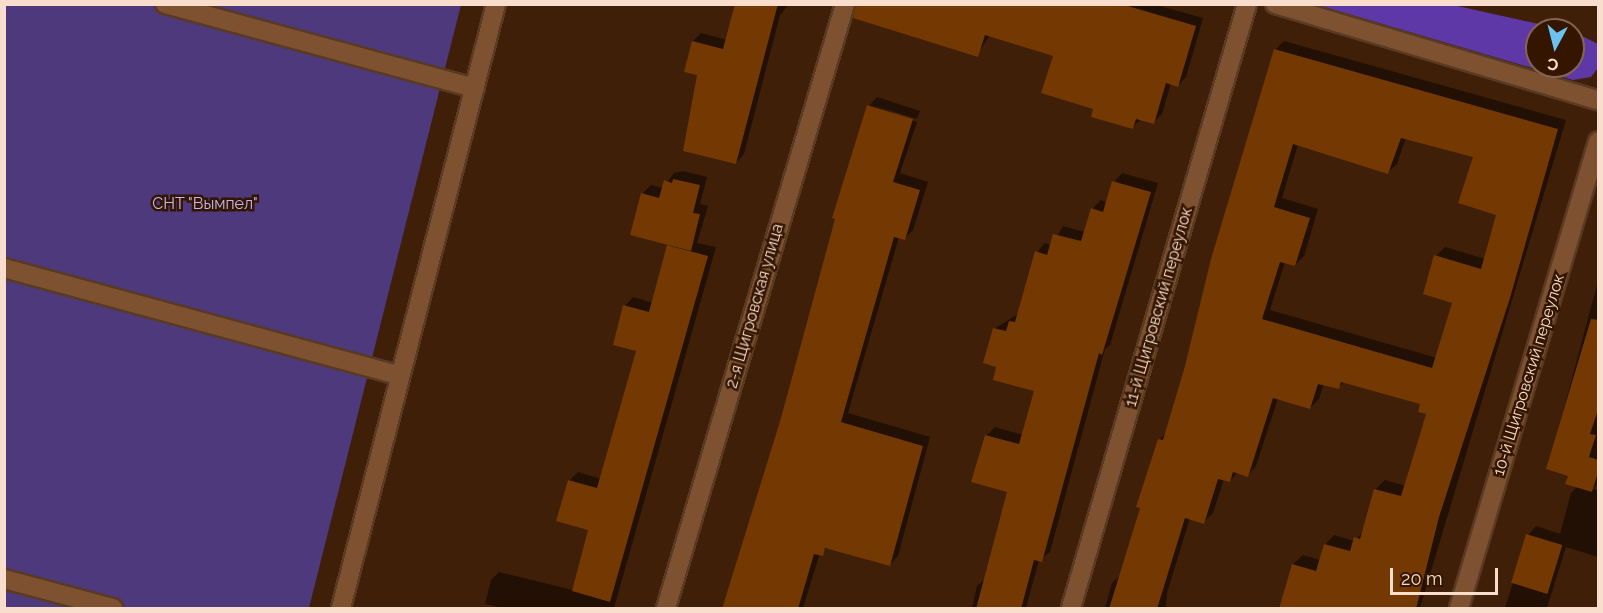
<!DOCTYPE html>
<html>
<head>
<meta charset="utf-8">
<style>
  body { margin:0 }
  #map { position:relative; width:1603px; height:613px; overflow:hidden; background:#3f1f07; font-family:Raleway,sans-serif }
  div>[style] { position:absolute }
  .green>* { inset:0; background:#4d397c }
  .forest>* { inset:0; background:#5f38a7 }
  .shadow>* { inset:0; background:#0007 }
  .building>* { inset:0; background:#743902; transform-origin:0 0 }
  .roads { filter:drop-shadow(2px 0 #593a23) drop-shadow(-2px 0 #593a23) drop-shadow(0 2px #593a23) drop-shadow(0 -2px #593a23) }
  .minor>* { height:18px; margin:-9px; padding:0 9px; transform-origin:9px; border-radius:9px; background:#7e5131 }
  span { translate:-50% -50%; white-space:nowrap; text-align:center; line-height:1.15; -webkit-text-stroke:5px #341600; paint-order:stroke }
  .park-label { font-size:16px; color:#c4b7f0 }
  .street-label { font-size:16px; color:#f9dece }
  .frame { position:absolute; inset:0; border:6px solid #f9dece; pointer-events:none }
  .north { position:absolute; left:1525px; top:18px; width:60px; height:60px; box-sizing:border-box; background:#341600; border:2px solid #836652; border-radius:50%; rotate:187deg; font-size:16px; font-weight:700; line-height:24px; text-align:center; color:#f9dece }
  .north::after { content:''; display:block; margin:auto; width:21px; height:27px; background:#6cc3f2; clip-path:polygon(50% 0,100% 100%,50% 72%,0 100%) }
  .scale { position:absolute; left:1390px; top:568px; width:108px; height:27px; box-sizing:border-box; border:3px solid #f9dece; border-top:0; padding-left:8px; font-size:18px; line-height:21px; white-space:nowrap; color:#f9dece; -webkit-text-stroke:4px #341600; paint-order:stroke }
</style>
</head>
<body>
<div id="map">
  <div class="green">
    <i style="clip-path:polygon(4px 5px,461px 5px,309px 608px,5px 608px)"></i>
  </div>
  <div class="forest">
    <i style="clip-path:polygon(1318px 5px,1453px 5px,1566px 30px,1537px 30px,1537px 66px,1573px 66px,1574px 32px,1598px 44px,1598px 68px,1591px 77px,1573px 80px)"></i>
  </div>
  <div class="shadow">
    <i style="clip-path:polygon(737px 4px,789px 4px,780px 15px,744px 154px,736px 163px,698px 74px,693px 41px,701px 33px,727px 40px)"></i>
    <i style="clip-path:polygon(898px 4px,1153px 4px,1203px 18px,1186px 77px,1178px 85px,1171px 83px,1162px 114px,1154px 122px,1141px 119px,1133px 127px,1095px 108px,1055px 55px,990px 35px,977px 55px)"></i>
    <i style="clip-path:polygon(evenodd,1284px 41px,1566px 120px,1420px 608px,1281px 608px,1293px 564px,1303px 555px,1320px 560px,1325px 545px,1334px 535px,1355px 541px,1364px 530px,1376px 489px,1385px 480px,1406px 486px,1427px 413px,1422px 403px,1345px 381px,1339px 387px,1324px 383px,1319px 399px,1310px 408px,1278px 398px,1256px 466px,1247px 476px,1238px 472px,1230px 481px,1224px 479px,1213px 513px,1204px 522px,1190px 518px,1167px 593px,1166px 608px,1105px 608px,1112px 583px,1121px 575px,1159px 440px,1167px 432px,1275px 50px,1284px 41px,1406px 137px,1475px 156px,1498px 214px,1485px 259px,1445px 247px,1436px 256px,1453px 302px,1437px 358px,1270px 310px,1285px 262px,1295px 265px,1304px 256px,1318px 209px,1282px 198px,1298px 144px,1387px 173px,1397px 164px,1406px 137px)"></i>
    <i style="clip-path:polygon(877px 97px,920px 111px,917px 119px,872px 105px,917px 122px,900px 173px,928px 182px,913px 230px,904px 239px,899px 237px,848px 413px,930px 437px,898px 556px,889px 565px,829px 547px,820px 553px,803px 608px,724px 608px,783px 419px,869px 106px)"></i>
    <i style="clip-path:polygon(683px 171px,707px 177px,700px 204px,708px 206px,697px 243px,716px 247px,614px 608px,503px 608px,485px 604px,491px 580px,499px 572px,573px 590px,590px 529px,569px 481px,578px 472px,601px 479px,638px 350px,625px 306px,633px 297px,653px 303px,670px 244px,642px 194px,651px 185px,663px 188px,674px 173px)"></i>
    <i style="clip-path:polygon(1122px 173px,1158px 183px,1110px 345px,1105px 349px,1050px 552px,1039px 560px,1026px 608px,972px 608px,977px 586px,985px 579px,1009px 491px,986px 436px,995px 427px,1023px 435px,1035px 390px,998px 366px,994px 329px,1019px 313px,1037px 252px,1045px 243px,1052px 245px,1063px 226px,1085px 232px,1092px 209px,1101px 200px,1107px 203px,1114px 182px)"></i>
    <i style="clip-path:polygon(1598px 281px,1598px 483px,1593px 489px,1598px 490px,1598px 557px,1566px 547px,1547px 608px,1505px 608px,1528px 535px,1536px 526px,1560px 534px,1571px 493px,1578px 486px,1570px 475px,1548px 468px)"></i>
  </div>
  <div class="building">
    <i style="clip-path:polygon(735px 4px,778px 4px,736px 164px,683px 151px,697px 75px,684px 72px,692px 41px,723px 49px)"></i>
    <i style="clip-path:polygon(856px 4px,1121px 4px,1196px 26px,1178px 87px,1166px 83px,1154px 124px,1136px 119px,1133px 129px,1091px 117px,1093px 109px,1041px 93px,1053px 56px,985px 35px,978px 57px,853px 18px)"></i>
    <i style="clip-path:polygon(evenodd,1274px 49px,1558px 129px,1510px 298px,1439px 517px,1416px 609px,1279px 609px,1292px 564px,1316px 571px,1324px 544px,1350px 551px,1354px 537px,1360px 539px,1374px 489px,1401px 496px,1418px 441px,1426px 414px,1418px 412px,1420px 404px,1341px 382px,1339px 389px,1318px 384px,1310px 409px,1273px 398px,1248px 477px,1233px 472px,1230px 482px,1218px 479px,1204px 524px,1185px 518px,1157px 609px,1109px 609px,1140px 508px,1136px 507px,1158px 439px,1163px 440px,1185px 366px,1211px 259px,1274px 49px,1401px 138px,1473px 157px,1458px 203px,1496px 215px,1481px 269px,1434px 255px,1423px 294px,1452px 303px,1432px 368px,1262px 319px,1280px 262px,1295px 266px,1310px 218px,1274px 207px,1293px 144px,1388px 174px,1401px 138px)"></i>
    <i style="clip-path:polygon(867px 105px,913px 119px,893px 182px,920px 190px,905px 240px,894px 237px,841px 422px,923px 446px,890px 566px,825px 548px,823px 556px,814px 554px,798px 609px,722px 609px,781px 418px,835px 219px,832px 218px)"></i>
    <i style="clip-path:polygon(673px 179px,700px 185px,693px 213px,700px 214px,691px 251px,630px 235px,641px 193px,659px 198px,664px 180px,672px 183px)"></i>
    <i style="clip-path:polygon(1112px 181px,1151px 192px,1102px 355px,1099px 353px,1042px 562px,1034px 560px,1021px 609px,976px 609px,1007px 492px,971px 482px,985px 435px,1019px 444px,1034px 391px,993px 380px,996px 367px,983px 363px,993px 328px,1006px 331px,1009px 321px,1015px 322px,1035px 251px,1047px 255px,1053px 234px,1081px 241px,1091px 208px,1103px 212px)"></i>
    <i style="clip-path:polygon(667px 245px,708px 256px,610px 602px,572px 591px,588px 530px,556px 521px,568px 480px,597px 488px,636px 351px,613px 345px,623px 305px,649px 312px)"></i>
    <i style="clip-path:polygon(1591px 319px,1599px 320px,1599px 407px,1590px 434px,1596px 435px,1589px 457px,1599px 460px,1599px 469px,1592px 492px,1565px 484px,1568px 476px,1546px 469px)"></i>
    <i style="left:1526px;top:534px;width:38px;height:51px;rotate:17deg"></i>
  </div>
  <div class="roads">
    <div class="minor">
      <i style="left:165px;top:4px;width:321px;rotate:15.2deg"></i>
      <i style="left:1275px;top:4px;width:337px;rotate:16.6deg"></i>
      <i style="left:4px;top:268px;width:409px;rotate:15.2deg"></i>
      <i style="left:4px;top:579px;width:113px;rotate:14.9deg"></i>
      <i style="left:341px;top:608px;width:624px;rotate:-75.61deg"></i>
      <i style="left:666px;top:608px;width:630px;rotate:-73.49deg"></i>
      <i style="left:1071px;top:608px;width:629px;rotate:-73.75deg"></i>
      <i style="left:1459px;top:608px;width:487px;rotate:-73.4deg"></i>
    </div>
  </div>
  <div class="park-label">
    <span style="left:205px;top:204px">СНТ "Вымпел"</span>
  </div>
  <div class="street-label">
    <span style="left:755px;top:306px;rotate:-74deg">2-я Щигровская улица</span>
    <span style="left:1159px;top:307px;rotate:-74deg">11-й Щигровский переулок</span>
    <span style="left:1529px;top:375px;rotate:-73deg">10-й Щигровский переулок</span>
  </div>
  <div class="frame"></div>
  <div class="north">С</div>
  <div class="scale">20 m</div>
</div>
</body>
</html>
